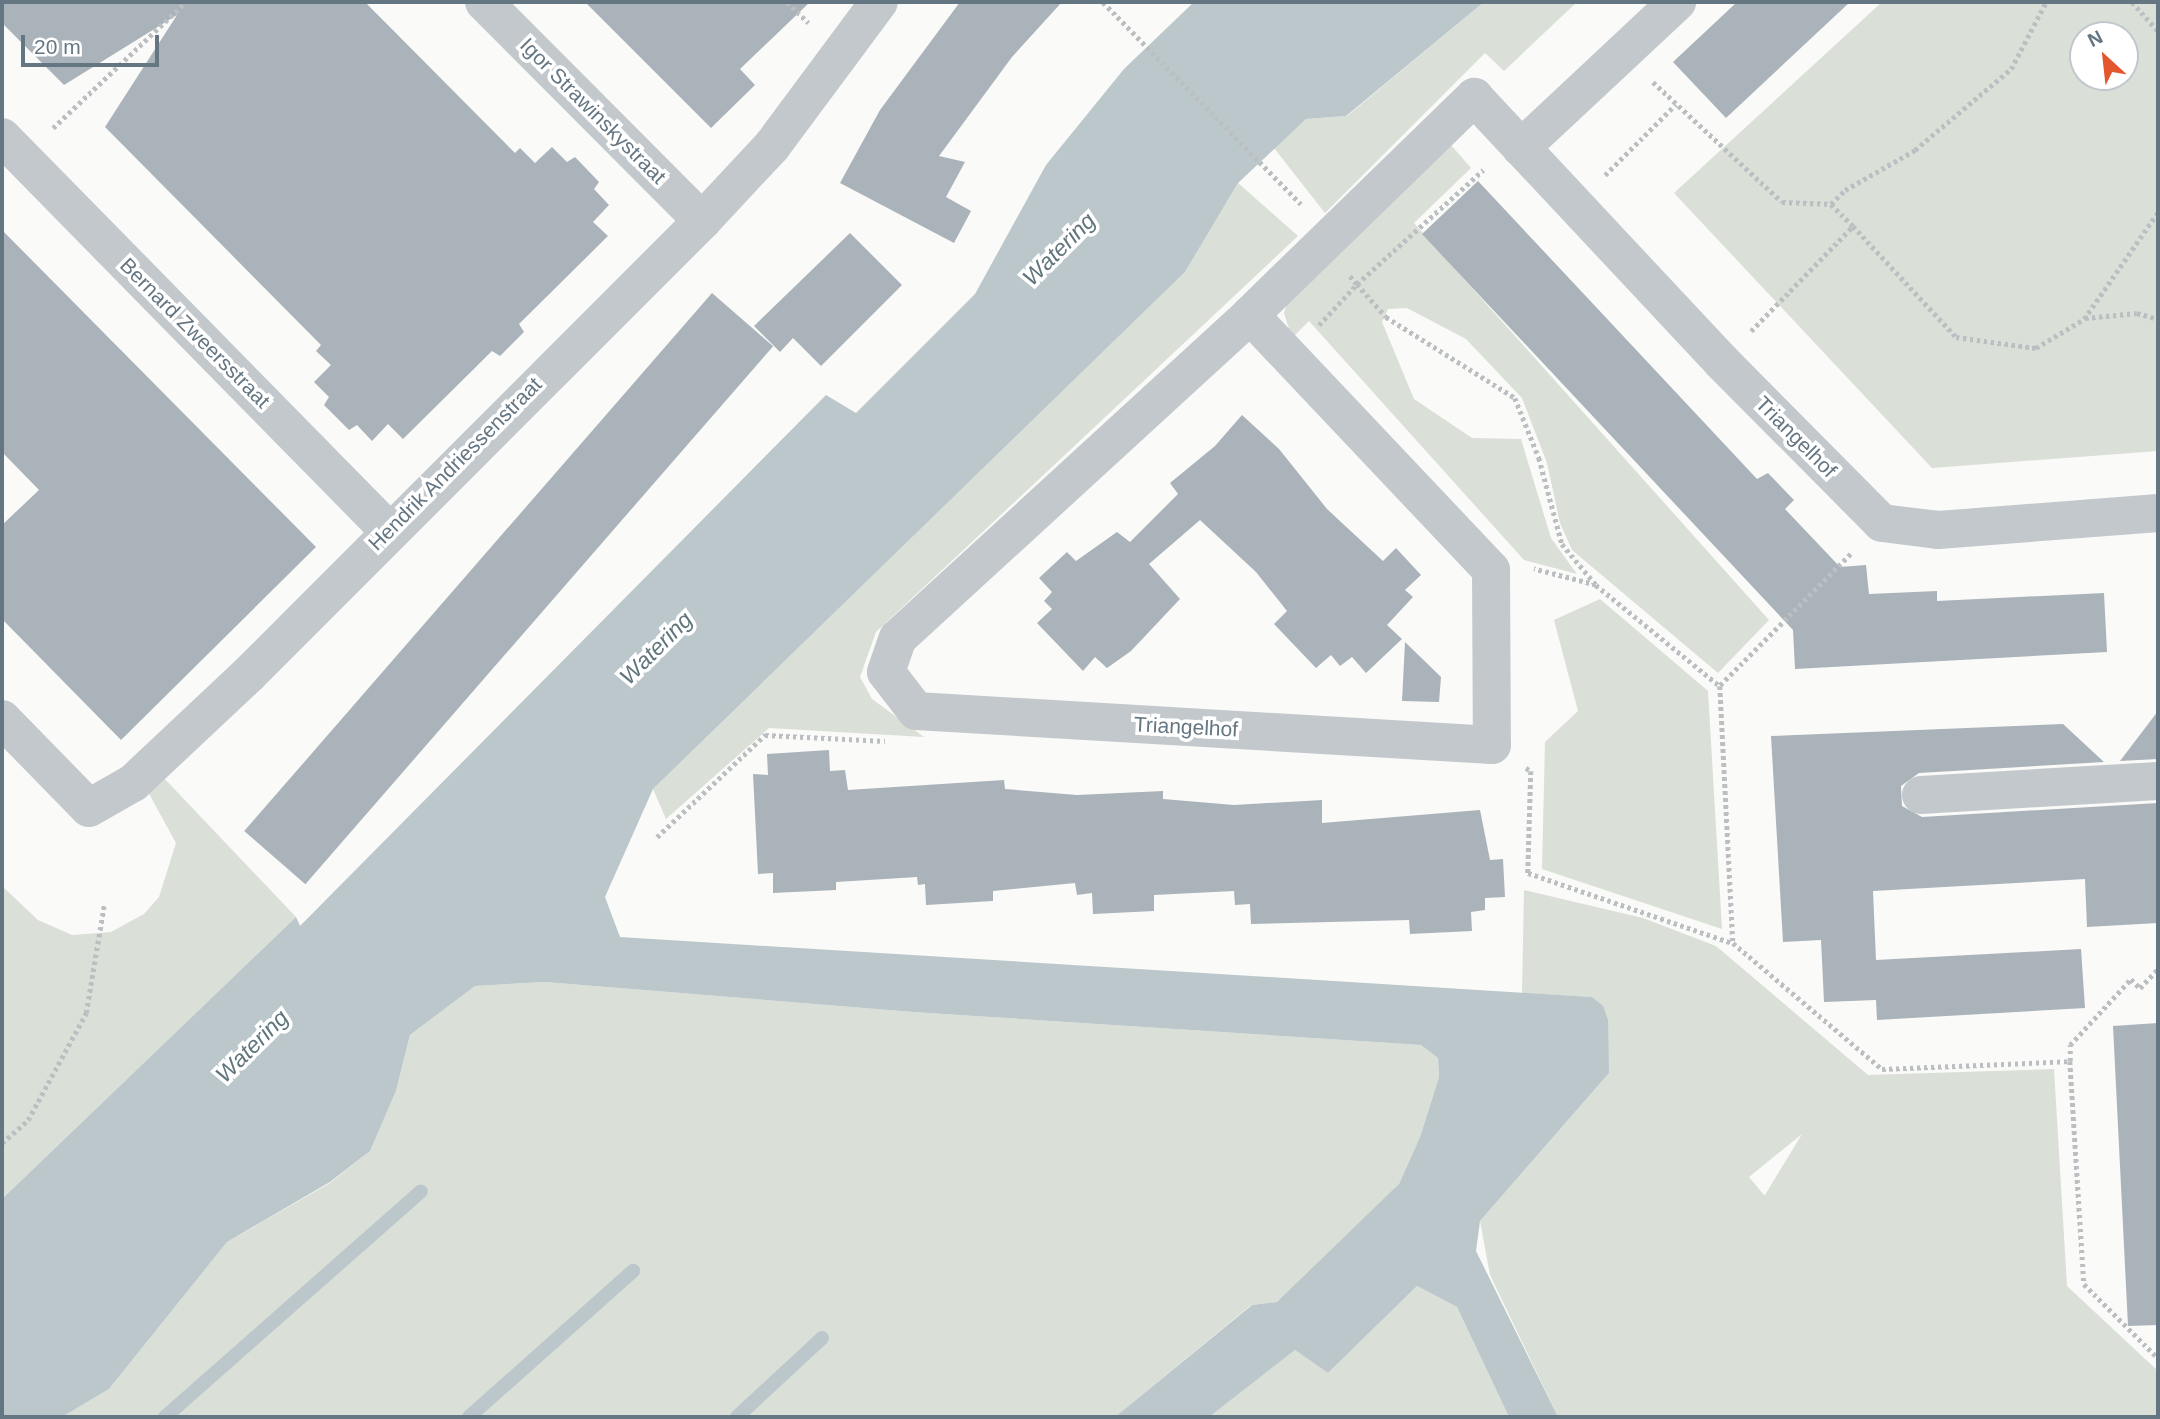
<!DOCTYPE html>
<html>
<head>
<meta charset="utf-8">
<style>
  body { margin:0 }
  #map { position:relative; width:2160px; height:1419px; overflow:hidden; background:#fafaf8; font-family:Arial,sans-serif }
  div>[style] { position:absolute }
  .green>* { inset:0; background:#dadfd7 }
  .water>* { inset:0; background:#bbc7cb }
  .stream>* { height:14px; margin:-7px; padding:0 7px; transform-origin:7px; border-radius:7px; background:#bbc7cb }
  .building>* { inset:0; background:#aab3b9; transform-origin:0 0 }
  .path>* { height:4.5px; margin-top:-2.25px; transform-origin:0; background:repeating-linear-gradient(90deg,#bbbfc2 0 3.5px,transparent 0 7px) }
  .minor>* { height:38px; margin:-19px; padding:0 19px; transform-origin:19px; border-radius:19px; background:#c3c8cc }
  span { translate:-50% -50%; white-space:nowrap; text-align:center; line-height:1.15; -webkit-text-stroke:7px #fff; paint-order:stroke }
  .street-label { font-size:21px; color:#657683 }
  .water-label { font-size:23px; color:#60757c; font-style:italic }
  .frame { position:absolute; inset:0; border:4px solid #657683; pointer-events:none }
  .north { position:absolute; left:2069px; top:21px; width:70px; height:70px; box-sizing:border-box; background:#fff; border:2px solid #c1c8cd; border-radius:50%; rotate:333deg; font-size:19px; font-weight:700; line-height:28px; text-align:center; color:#657683 }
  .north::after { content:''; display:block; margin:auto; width:24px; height:32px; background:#e4572e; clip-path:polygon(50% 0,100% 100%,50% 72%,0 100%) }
  .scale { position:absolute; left:21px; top:35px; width:138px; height:32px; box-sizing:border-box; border:4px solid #657683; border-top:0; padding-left:9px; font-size:21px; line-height:24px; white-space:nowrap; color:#657683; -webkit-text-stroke:5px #fff; paint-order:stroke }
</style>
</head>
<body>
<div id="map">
  <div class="green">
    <i style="clip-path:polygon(1484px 2px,1577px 2px,1504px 71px,1485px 53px,1325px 213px,1274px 148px,1306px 119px,1347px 116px)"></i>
    <i style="clip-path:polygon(evenodd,1882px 2px,2158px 2px,2158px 451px,1932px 468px,1674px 193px,1882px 2px,2083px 35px,2125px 35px,2125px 77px,2083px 77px,2083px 35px)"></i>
    <i style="clip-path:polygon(1451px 145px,1471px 168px,1414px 223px,1769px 620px,1718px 673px,1572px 550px,1560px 523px,1547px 463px,1522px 398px,1466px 339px,1407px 308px,1388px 309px,1382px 322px,1414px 399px,1472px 438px,1521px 439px,1551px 538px,1577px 574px,1524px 560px,1309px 321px,1292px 338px,1284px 313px,1289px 296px)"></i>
    <i style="clip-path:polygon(1238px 183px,1298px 236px,876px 632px,860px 677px,872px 699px,924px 737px,769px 728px,666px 819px,653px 789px,1185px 272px)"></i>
    <i style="clip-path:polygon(1600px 599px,1708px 691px,1722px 929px,1542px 869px,1545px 742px,1578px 711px,1554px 620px)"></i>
    <i style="clip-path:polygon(162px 776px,296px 917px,2px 1199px,2px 886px,38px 920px,72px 935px,111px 932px,144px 914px,159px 897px,176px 843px,147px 790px)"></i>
    <i style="clip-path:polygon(evenodd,1524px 890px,1643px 918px,1716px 946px,1868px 1075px,2054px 1069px,2067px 1286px,2158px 1371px,2158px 1417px,1558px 1417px,1490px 1275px,1480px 1221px,1609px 1073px,1592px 997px,1522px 993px,1524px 890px,1802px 1134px,1765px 1195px,1764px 1195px,1749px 1177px,1802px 1134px)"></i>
    <i style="clip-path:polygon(545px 982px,913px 1012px,1421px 1045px,1438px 1058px,1439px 1077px,1420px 1137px,1399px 1184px,1358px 1228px,1277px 1302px,1251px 1305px,1115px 1417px,62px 1417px,109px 1389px,227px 1242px,330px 1183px,370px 1151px,396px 1091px,410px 1035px,475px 986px)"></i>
    <i style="clip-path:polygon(1417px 1286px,1457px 1307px,1509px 1417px,1209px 1417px,1295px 1350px,1328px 1373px)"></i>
  </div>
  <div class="water">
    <i style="clip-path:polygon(1194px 2px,1484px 2px,1346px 116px,1306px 119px,1238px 183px,1185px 272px,653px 789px,605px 897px,620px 937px,1592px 997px,1603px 1006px,1608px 1020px,1609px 1073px,1480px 1221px,1476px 1251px,1558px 1417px,1509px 1417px,1457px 1307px,1417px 1286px,1328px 1373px,1295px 1350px,1209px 1417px,1115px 1417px,1252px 1305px,1277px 1302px,1399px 1184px,1420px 1137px,1439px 1077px,1438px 1058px,1421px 1045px,913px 1012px,545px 982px,475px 986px,410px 1035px,396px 1091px,370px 1151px,330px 1182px,227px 1242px,109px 1389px,62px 1417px,2px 1417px,2px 1199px,296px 917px,300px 926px,826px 395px,856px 413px,975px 294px,1046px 165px,1124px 69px)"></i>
  </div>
  <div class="stream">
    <i style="left:165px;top:1417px;width:341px;rotate:-41.4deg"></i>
    <i style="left:469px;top:1417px;width:220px;rotate:-41.7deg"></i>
    <i style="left:737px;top:1417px;width:116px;rotate:-42.9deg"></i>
  </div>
  <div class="building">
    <i style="clip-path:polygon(2px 2px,365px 2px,515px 153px,520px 148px,535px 163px,552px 147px,567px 162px,575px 157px,599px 182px,594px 189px,609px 205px,593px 222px,608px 236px,519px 324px,524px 332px,500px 356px,492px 351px,403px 439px,388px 424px,372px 441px,357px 425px,349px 430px,324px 405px,329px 397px,314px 382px,331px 365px,316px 351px,321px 345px,105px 127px,177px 15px,64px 85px,2px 23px)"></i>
    <i style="clip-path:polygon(585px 2px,810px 2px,740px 69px,755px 85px,711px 128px)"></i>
    <i style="clip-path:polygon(960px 2px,1062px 2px,1012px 57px,939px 156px,965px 162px,946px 197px,971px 211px,954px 243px,840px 183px,880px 110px)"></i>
    <i style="clip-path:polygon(1737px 2px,1850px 2px,1726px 118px,1673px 62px)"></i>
    <i style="clip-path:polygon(1478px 181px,1757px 479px,1768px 473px,1794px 500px,1785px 509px,1840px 567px,1866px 565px,1869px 594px,1937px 591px,1937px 601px,2104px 593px,2107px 652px,1795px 669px,1793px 630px,1422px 234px)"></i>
    <i style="clip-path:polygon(2px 230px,316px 547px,121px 740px,2px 619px,2px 525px,39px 490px,2px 452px)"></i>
    <i style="clip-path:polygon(850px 233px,902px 285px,821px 366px,793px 338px,780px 352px,754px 326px)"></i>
    <i style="left:712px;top:293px;width:81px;height:713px;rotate:41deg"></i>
    <i style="clip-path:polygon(1242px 415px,1279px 449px,1327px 509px,1383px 561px,1396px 548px,1421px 575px,1405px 590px,1413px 597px,1387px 625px,1402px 639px,1366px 673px,1352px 657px,1340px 666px,1331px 655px,1316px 668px,1274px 624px,1287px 611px,1256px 572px,1200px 520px,1149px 564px,1180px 599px,1131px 651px,1107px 668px,1095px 657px,1083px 671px,1037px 623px,1052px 609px,1044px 601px,1052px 592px,1039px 578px,1067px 552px,1076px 561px,1117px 532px,1130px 542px,1178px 494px,1170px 483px,1215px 446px)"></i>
    <i style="clip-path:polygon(1405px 642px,1441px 677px,1439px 702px,1402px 701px)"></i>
    <i style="clip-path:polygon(2158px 711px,2158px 759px,2120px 761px)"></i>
    <i style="clip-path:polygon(2063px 724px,2104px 762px,1919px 773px,1901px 786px,1902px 806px,1922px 817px,2158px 803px,2158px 923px,2087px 927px,2085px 879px,1873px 891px,1876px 960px,2081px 949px,2085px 1008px,1877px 1020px,1876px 1000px,1824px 1002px,1821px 940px,1783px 942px,1771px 736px)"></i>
    <i style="clip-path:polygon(829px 750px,830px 771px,845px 770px,848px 790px,1004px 780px,1005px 789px,1077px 795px,1163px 791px,1163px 799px,1234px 805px,1322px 800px,1322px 823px,1480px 810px,1490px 860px,1503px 859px,1505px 897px,1485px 898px,1485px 910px,1471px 912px,1472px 931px,1410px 934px,1409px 920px,1251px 924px,1250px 904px,1235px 905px,1234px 891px,1154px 895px,1154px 911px,1093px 914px,1092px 893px,1077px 895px,1075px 883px,993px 891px,993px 901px,926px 905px,925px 884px,918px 885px,917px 877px,836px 882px,836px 890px,773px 893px,773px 873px,758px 874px,753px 774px,768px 775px,767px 754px)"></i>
    <i style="clip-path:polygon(2158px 1023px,2158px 1325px,2128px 1326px,2113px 1026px)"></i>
  </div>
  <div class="path">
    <i style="left:787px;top:2px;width:30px;rotate:44deg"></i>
    <i style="left:1103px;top:2px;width:283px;rotate:45.6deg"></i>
    <i style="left:2132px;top:2px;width:39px;rotate:48deg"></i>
    <i style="left:1653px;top:82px;width:176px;rotate:42.9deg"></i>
    <i style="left:1782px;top:202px;width:49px;rotate:2.3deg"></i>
    <i style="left:1831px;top:204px;width:20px;rotate:-45deg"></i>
    <i style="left:1845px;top:190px;width:81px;rotate:-29.7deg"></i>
    <i style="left:1915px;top:150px;width:126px;rotate:-40.2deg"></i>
    <i style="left:2011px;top:69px;width:76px;rotate:-62.4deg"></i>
    <i style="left:53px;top:128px;width:183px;rotate:-43.5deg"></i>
    <i style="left:1605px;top:175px;width:100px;rotate:-45deg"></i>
    <i style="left:1831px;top:204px;width:31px;rotate:45deg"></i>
    <i style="left:1350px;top:276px;width:11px;rotate:49deg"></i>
    <i style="left:1357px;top:284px;width:170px;rotate:-42.1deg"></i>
    <i style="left:2085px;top:318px;width:52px;rotate:-5.5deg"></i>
    <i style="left:2137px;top:313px;width:22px;rotate:16deg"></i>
    <i style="left:1319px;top:325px;width:56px;rotate:-47.2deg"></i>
    <i style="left:1357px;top:284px;width:44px;rotate:48.7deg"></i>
    <i style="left:1386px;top:317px;width:152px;rotate:32.1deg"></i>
    <i style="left:1515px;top:398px;width:65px;rotate:68.2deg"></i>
    <i style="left:1539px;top:458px;width:89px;rotate:75deg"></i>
    <i style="left:1562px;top:544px;width:53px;rotate:50.3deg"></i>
    <i style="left:1596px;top:585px;width:64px;rotate:-165.5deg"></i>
    <i style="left:1751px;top:331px;width:146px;rotate:-45.8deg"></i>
    <i style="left:1853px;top:226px;width:151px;rotate:47.1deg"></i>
    <i style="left:1956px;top:337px;width:81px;rotate:7.8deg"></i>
    <i style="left:2036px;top:348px;width:56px;rotate:-31.1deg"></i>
    <i style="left:2084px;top:319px;width:130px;rotate:-55.3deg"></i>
    <i style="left:1851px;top:554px;width:186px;rotate:134.8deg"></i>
    <i style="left:1720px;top:686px;width:257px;rotate:87.1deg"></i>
    <i style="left:1733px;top:943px;width:195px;rotate:40.2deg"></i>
    <i style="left:1882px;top:1069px;width:188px;rotate:-2.4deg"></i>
    <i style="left:2070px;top:1061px;width:16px;rotate:-90deg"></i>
    <i style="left:2070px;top:1045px;width:90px;rotate:-47.3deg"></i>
    <i style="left:2131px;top:979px;width:13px;rotate:45deg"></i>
    <i style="left:2140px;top:988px;width:26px;rotate:-47deg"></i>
    <i style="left:1596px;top:585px;width:160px;rotate:39.2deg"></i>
    <i style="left:1526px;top:768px;width:6px;rotate:31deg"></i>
    <i style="left:1531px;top:771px;width:102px;rotate:91.7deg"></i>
    <i style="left:1528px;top:873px;width:217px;rotate:18.9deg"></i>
    <i style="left:657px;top:837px;width:149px;rotate:-43.4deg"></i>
    <i style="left:765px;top:735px;width:120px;rotate:2.9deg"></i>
    <i style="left:2070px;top:1061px;width:223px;rotate:86.4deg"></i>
    <i style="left:2084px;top:1284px;width:105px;rotate:45deg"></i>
    <i style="left:2px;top:1143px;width:35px;rotate:-41deg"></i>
    <i style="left:28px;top:1120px;width:122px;rotate:-61.5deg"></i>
    <i style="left:86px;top:1013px;width:109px;rotate:-80.5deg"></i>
  </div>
  <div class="minor">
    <i style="left:484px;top:2px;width:309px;rotate:45.1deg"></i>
    <i style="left:2px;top:137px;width:551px;rotate:45.51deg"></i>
    <i style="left:1521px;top:148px;width:214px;rotate:-43.1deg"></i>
    <i style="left:1250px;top:315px;width:351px;rotate:46.6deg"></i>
    <i style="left:1491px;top:570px;width:175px;rotate:89.7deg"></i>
    <i style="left:1492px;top:745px;width:577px;rotate:-176.62deg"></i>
    <i style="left:916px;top:711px;width:49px;rotate:-127.6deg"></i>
    <i style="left:886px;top:672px;width:36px;rotate:-71deg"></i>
    <i style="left:898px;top:638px;width:478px;rotate:-42.5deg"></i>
    <i style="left:1250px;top:315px;width:313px;rotate:-44.2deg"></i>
    <i style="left:1474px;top:97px;width:362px;rotate:46.9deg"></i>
    <i style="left:1721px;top:361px;width:228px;rotate:45.2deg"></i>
    <i style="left:1882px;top:523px;width:56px;rotate:7.1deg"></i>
    <i style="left:1938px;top:530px;width:221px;rotate:-4.4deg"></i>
    <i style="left:2px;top:719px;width:124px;rotate:45.7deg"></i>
    <i style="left:89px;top:808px;width:51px;rotate:-29.6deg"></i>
    <i style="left:133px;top:783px;width:159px;rotate:-43.2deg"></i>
    <i style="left:249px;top:674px;width:641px;rotate:-45deg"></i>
    <i style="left:702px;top:221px;width:103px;rotate:-47deg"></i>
    <i style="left:772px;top:146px;width:179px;rotate:-53.4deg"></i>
    <i style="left:1921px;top:795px;width:237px;rotate:-3.4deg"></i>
  </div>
  <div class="street-label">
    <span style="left:593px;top:111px;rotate:45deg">Igor Strawinskystraat</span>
    <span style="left:195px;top:333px;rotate:45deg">Bernard Zweersstraat</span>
    <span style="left:1796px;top:437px;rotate:45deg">Triangelhof</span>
    <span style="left:455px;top:464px;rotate:-45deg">Hendrik Andriessenstraat</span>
    <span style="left:1186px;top:727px;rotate:3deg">Triangelhof</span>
  </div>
  <div class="water-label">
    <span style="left:1059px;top:249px;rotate:-45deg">Watering</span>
    <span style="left:656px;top:648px;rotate:-45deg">Watering</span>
    <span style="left:252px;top:1046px;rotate:-45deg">Watering</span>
  </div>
  <div class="frame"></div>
  <div class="north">N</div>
  <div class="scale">20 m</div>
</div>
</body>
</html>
